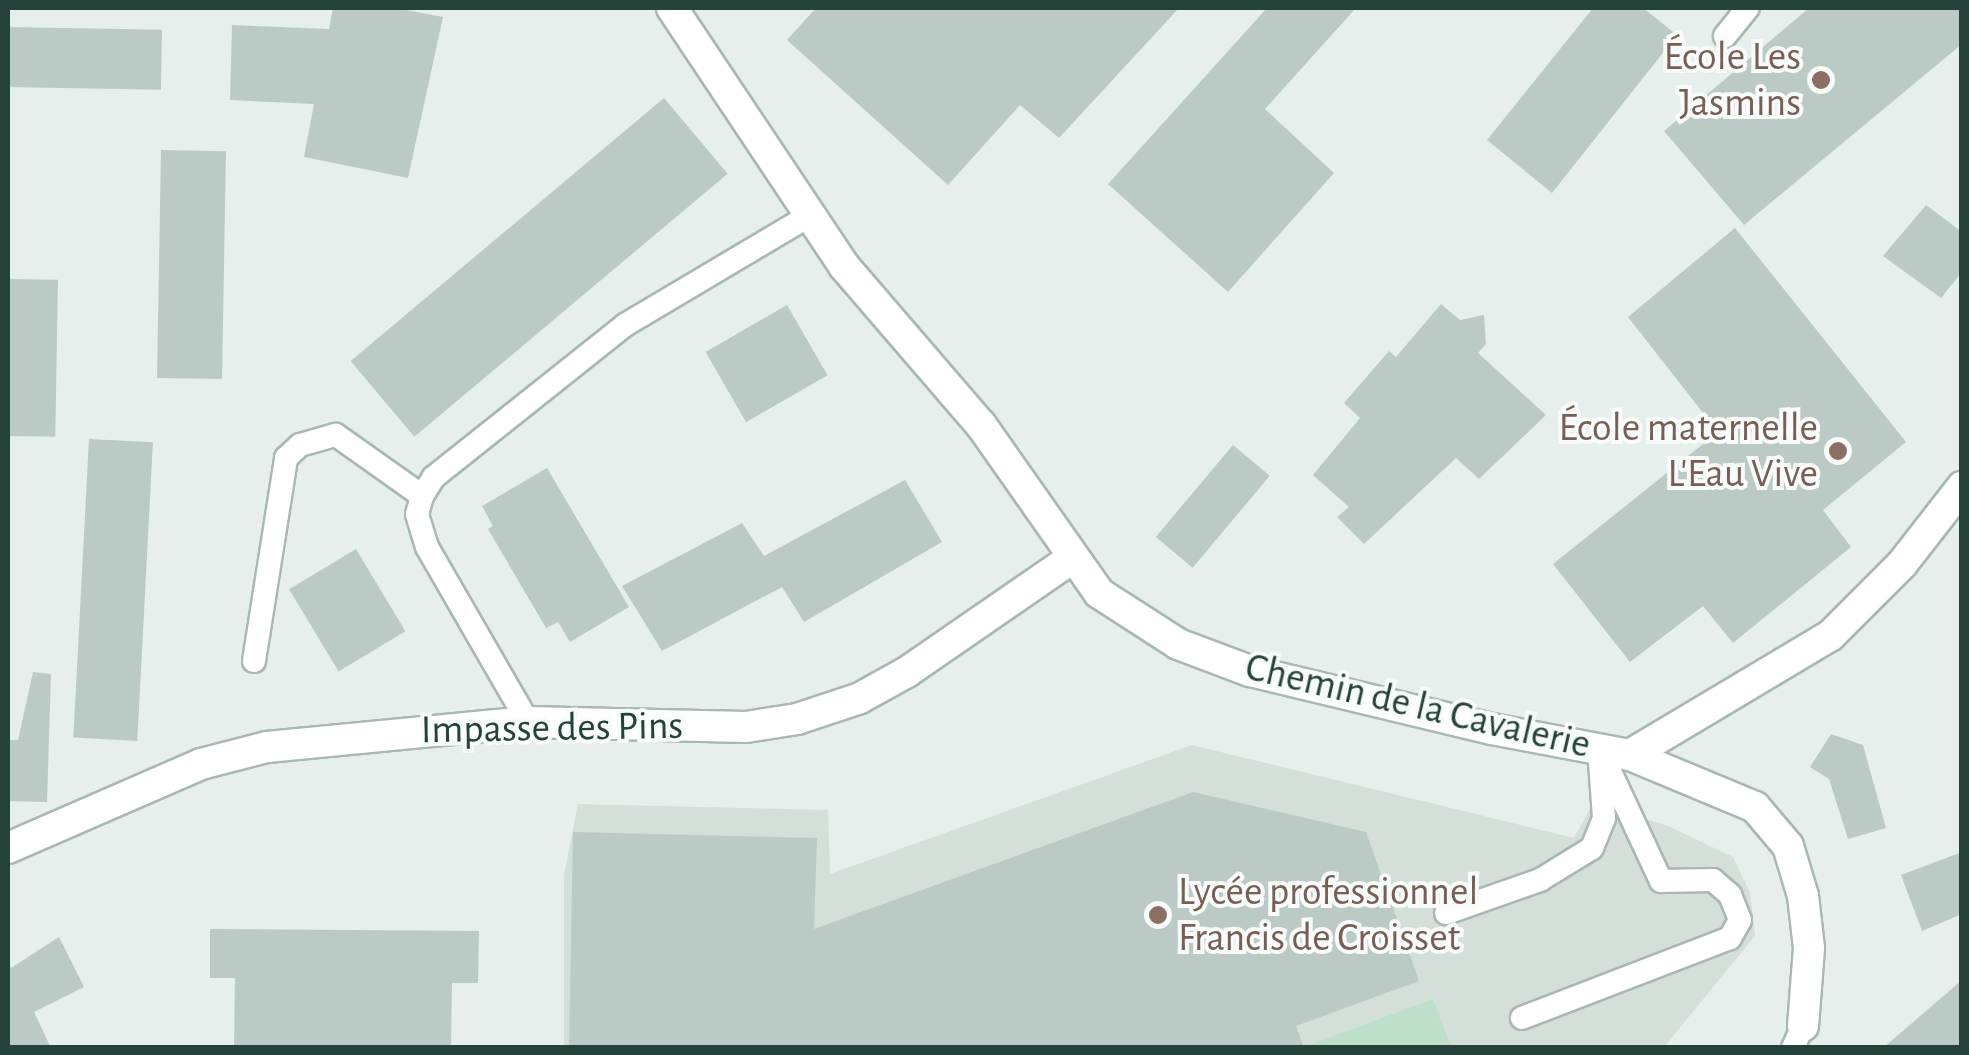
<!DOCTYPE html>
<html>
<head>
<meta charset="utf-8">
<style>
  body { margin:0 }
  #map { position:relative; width:1969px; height:1055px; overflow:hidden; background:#e6efeb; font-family:"Alegreya Sans",sans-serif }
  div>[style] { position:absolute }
  .built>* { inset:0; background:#d4dfda }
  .green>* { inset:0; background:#bfe0c8 }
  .building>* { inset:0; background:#bbcac4; transform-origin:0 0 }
  .roads { filter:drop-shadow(2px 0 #a8b8b2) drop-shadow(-2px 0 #a8b8b2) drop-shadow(0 2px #a8b8b2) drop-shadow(0 -2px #a8b8b2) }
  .service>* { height:22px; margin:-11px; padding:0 11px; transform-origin:11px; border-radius:11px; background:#fff }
  .minor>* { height:30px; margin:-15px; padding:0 15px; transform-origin:15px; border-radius:15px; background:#fff }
  .dots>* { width:28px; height:28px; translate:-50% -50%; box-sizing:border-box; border:5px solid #f7fbf9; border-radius:50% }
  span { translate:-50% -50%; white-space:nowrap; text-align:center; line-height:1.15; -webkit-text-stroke:8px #f7fbf9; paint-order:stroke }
  .education-label { font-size:40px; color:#785e54 }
  .right { translate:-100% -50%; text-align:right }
  .left { translate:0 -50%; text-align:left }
  .street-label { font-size:40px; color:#24423a }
  .frame { position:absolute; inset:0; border:10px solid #24423a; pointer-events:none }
</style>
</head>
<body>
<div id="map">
  <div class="built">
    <i style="clip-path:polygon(1192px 745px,1574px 838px,1593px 803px,1668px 826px,1733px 857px,1750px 893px,1755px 936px,1664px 1047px,564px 1048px,564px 875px,578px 804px,828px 810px,830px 874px)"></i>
  </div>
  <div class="green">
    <i style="clip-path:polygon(1433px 999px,1451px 1047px,1304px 1047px)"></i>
  </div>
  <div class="building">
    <i style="clip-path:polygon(333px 8px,396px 8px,443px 17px,408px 178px,304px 157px,314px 104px,230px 100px,232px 25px,329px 29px)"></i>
    <i style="clip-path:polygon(816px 8px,1179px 8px,1059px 138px,1020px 105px,948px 185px,787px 40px)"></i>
    <i style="clip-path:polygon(1267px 8px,1356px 8px,1265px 109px,1334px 173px,1228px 292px,1108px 184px)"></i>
    <i style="clip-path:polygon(1593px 8px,1643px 8px,1677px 35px,1552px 193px,1487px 140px)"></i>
    <i style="clip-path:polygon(1809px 8px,1962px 8px,1962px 44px,1744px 225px,1664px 131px)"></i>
    <i style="left:8px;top:27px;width:154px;height:60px;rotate:1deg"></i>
    <i style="left:664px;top:98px;width:99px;height:409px;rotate:50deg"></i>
    <i style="left:161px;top:150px;width:65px;height:228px;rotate:1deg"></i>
    <i style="clip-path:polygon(1926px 205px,1962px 232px,1962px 272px,1941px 298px,1883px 256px)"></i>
    <i style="clip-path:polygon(1735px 228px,1906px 442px,1823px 510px,1851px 547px,1733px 643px,1703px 606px,1630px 662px,1553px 564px,1718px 432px,1628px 317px)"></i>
    <i style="left:8px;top:279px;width:50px;height:157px;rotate:1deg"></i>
    <i style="clip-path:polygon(1441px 304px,1460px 320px,1484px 315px,1486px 344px,1478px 353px,1546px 415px,1479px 479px,1456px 458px,1364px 544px,1337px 517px,1349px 507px,1313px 475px,1360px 418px,1344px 403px,1389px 351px,1396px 357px)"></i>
    <i style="left:787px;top:305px;width:81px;height:94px;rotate:60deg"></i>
    <i style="left:89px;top:439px;width:64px;height:299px;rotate:3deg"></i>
    <i style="left:1233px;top:445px;width:48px;height:120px;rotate:40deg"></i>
    <i style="clip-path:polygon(547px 468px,629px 607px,570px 642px,558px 622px,546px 628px,488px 529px,493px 526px,482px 506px)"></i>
    <i style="clip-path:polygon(905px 480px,942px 542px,804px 622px,782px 587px,662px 651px,622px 586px,742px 523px,764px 556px)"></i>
    <i style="left:356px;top:549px;width:96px;height:78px;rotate:59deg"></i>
    <i style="clip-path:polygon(33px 672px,51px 674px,47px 802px,8px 801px,8px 740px,18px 740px)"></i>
    <i style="clip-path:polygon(1831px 734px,1863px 745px,1886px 828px,1848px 839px,1829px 779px,1810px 767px)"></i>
    <i style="clip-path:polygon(1193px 792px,1366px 832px,1419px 981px,1296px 1026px,1304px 1048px,569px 1048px,573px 832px,817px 838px,814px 929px)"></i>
    <i style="clip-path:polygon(1962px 852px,1962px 914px,1922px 931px,1901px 875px)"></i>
    <i style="clip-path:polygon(210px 929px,479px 931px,478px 983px,452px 983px,451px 1048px,234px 1048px,235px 978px,210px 978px)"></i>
    <i style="clip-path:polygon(59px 937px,84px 987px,34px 1012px,51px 1048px,8px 1048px,8px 960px,11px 968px)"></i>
    <i style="clip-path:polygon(1962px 980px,1961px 1048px,1883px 1048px)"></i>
  </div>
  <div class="roads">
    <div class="service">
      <i style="left:1725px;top:36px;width:36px;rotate:-51deg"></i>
      <i style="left:254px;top:661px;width:206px;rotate:-81deg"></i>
      <i style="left:286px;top:458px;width:19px;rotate:-43deg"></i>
      <i style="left:300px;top:445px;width:37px;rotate:-16deg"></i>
      <i style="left:336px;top:435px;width:105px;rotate:35.3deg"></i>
      <i style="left:528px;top:722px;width:202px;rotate:-120deg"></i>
      <i style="left:427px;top:547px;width:34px;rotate:-107deg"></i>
      <i style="left:417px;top:514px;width:19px;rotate:-74deg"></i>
      <i style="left:422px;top:496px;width:22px;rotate:-58deg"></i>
      <i style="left:434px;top:477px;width:244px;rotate:-38.5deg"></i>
      <i style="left:625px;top:325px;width:215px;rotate:-30.7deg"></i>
      <i style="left:1446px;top:913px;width:100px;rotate:-19.3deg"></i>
      <i style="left:1540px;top:880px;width:61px;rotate:-31.6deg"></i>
      <i style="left:1592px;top:848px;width:32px;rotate:-68deg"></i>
      <i style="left:1604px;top:818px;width:70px;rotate:-94.1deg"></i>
      <i style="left:1599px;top:748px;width:147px;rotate:65deg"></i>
      <i style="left:1661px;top:881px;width:52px;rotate:-1.1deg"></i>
      <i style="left:1713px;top:880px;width:23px;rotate:41deg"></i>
      <i style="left:1730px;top:895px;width:27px;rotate:68deg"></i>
      <i style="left:1740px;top:920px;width:21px;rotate:119deg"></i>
      <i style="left:1730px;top:938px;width:223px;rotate:159deg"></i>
      <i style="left:1793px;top:1048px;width:24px;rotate:-66deg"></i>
    </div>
    <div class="minor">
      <i style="left:672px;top:8px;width:310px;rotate:56.3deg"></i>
      <i style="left:844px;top:266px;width:210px;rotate:49.3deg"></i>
      <i style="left:981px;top:425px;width:205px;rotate:54.9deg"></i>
      <i style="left:1099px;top:593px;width:94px;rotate:32.8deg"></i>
      <i style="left:1178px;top:644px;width:77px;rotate:20.6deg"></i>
      <i style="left:1250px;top:671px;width:249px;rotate:13.5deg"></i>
      <i style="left:1492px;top:729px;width:140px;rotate:10.7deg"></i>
      <i style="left:1630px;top:755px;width:135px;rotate:22.6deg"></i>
      <i style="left:1755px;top:807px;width:51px;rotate:49.8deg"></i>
      <i style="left:1788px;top:846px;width:52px;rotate:73.3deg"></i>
      <i style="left:1803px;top:896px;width:52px;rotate:83.4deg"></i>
      <i style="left:1809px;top:948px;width:78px;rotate:94.4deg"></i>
      <i style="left:1630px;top:755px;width:233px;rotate:-30.8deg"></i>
      <i style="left:1830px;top:636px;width:102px;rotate:-45deg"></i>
      <i style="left:1902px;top:564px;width:98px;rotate:-52.1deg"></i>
      <i style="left:8px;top:848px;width:210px;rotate:-23.5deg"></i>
      <i style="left:201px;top:764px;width:68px;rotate:-14.4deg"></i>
      <i style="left:267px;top:747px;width:262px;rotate:-5.5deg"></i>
      <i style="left:528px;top:722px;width:218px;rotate:1.3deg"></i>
      <i style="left:746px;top:727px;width:52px;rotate:-8.9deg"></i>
      <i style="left:797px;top:719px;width:66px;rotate:-18.4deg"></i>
      <i style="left:860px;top:698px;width:54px;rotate:-29deg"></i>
      <i style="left:907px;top:672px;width:199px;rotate:-34.6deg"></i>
    </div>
  </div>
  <div class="dots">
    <i style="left:1821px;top:80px;background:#8d6e63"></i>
    <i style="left:1838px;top:451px;background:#8d6e63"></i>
    <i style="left:1158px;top:915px;background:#8d6e63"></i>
  </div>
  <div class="education-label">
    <span class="right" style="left:1801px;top:80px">École Les<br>Jasmins</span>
    <span class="right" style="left:1818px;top:451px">École maternelle<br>L'Eau Vive</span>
    <span class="left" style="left:1178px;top:915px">Lycée professionnel<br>Francis de Croisset</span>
  </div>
  <div class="street-label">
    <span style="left:1418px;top:706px;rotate:13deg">Chemin de la Cavalerie</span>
    <span style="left:552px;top:728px;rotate:-1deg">Impasse des Pins</span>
  </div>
  <div class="frame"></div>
</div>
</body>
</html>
